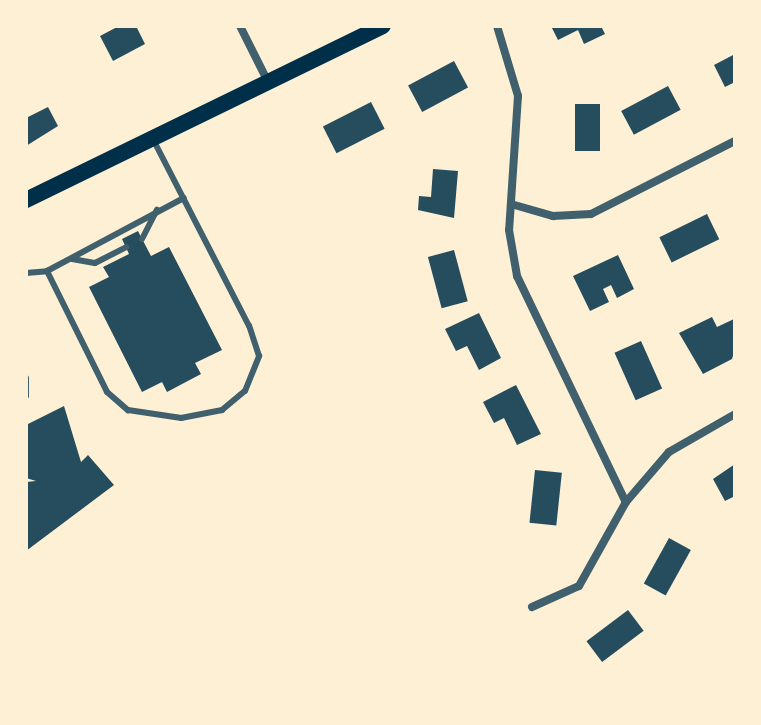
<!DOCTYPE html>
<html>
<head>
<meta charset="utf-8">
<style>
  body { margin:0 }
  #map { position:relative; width:761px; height:725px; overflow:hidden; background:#fdf0d5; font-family:"Fira Sans Condensed",sans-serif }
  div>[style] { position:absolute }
  .building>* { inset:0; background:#264d5e; transform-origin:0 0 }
  .service>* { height:6px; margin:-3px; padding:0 3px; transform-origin:3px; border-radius:3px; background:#3f606c }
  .minor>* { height:8px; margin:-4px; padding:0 4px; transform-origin:4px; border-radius:4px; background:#3f606c }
  .secondary>* { height:16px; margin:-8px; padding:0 8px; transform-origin:8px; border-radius:8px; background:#003049 }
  span { translate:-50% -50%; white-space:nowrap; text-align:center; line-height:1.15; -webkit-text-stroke:6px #fdf0d5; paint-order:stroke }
  .frame { position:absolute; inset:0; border:28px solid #fdf0d5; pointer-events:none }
</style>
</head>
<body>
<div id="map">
  <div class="building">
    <i style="clip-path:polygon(119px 26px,136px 26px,145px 44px,113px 61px,100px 36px)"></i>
    <i style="clip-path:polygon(551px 26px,601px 26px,605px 34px,584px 44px,578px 30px,558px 40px)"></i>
    <i style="clip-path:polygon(735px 54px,735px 82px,725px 87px,714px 65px)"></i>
    <i style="left:454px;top:61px;width:30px;height:52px;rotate:62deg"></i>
    <i style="left:668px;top:86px;width:27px;height:53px;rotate:62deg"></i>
    <i style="left:371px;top:102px;width:30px;height:54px;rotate:63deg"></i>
    <i style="left:575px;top:104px;width:25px;height:47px"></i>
    <i style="clip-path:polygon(48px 107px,58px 126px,26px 146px,26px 118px)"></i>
    <i style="clip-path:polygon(433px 169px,458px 171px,454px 218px,418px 210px,419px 196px,431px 197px)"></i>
    <i style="left:707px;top:214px;width:28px;height:53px;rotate:64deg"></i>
    <i style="clip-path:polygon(138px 231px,151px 256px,169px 247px,222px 350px,195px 363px,201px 374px,167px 392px,162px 382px,142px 392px,89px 287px,109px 277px,103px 267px,129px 254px,122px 239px)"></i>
    <i style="left:454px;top:250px;width:53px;height:27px;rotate:75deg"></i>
    <i style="clip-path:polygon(618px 255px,634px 289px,617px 298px,611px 285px,603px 289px,609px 302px,590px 311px,573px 276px)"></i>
    <i style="clip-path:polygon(479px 313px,501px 358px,479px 370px,467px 346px,456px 351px,445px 329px)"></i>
    <i style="clip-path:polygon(712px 317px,717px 327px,734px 319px,735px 349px,732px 359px,703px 374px,679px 333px)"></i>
    <i style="left:641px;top:341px;width:52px;height:29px;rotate:66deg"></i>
    <i style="clip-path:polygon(516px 385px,541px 434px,517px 445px,504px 418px,494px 423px,483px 402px)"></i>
    <i style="clip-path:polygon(64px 406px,81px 462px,88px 455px,114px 485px,26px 551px,26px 482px,36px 481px,26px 478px,26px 425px)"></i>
    <i style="clip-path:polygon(735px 464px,735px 496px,725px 501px,713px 479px)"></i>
    <i style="left:535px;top:470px;width:27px;height:53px;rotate:6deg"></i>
    <i style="left:669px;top:538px;width:25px;height:52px;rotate:29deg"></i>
    <i style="left:628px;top:610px;width:26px;height:52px;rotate:53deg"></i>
  </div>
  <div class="service">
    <i style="left:142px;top:239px;width:33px;rotate:-63deg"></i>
    <i style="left:72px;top:259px;width:23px;rotate:10deg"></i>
    <i style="left:95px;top:263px;width:35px;rotate:-27deg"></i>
    <i style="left:47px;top:271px;width:135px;rotate:63.6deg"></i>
    <i style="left:107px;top:392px;width:28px;rotate:41deg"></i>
    <i style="left:128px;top:410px;width:54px;rotate:8.6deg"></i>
    <i style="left:181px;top:418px;width:42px;rotate:-11deg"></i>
    <i style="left:222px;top:410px;width:30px;rotate:-40deg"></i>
    <i style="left:245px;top:391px;width:38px;rotate:-68deg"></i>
    <i style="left:259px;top:356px;width:32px;rotate:-108deg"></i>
    <i style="left:249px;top:326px;width:208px;rotate:-117.2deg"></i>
    <i style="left:26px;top:273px;width:21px;rotate:-5deg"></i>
    <i style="left:47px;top:271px;width:155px;rotate:-28.1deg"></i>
    <i style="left:26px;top:378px;width:18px;rotate:90deg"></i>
  </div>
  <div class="minor">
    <i style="left:240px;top:26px;width:63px;rotate:63.4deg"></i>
    <i style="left:497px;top:26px;width:73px;rotate:73.3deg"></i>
    <i style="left:518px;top:96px;width:134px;rotate:93.8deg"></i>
    <i style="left:509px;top:230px;width:47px;rotate:80.1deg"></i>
    <i style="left:517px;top:276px;width:251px;rotate:64.3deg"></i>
    <i style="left:511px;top:204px;width:44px;rotate:15.9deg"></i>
    <i style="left:553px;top:216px;width:38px;rotate:-3deg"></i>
    <i style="left:591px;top:214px;width:161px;rotate:-26.9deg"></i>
    <i style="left:532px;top:607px;width:51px;rotate:-24.1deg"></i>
    <i style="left:579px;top:586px;width:96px;rotate:-60.8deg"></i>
    <i style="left:626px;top:502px;width:66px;rotate:-49.3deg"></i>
    <i style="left:669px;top:452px;width:76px;rotate:-29.9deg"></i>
  </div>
  <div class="secondary">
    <i style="left:26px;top:200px;width:397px;rotate:-26deg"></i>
  </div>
  <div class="frame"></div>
</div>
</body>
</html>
